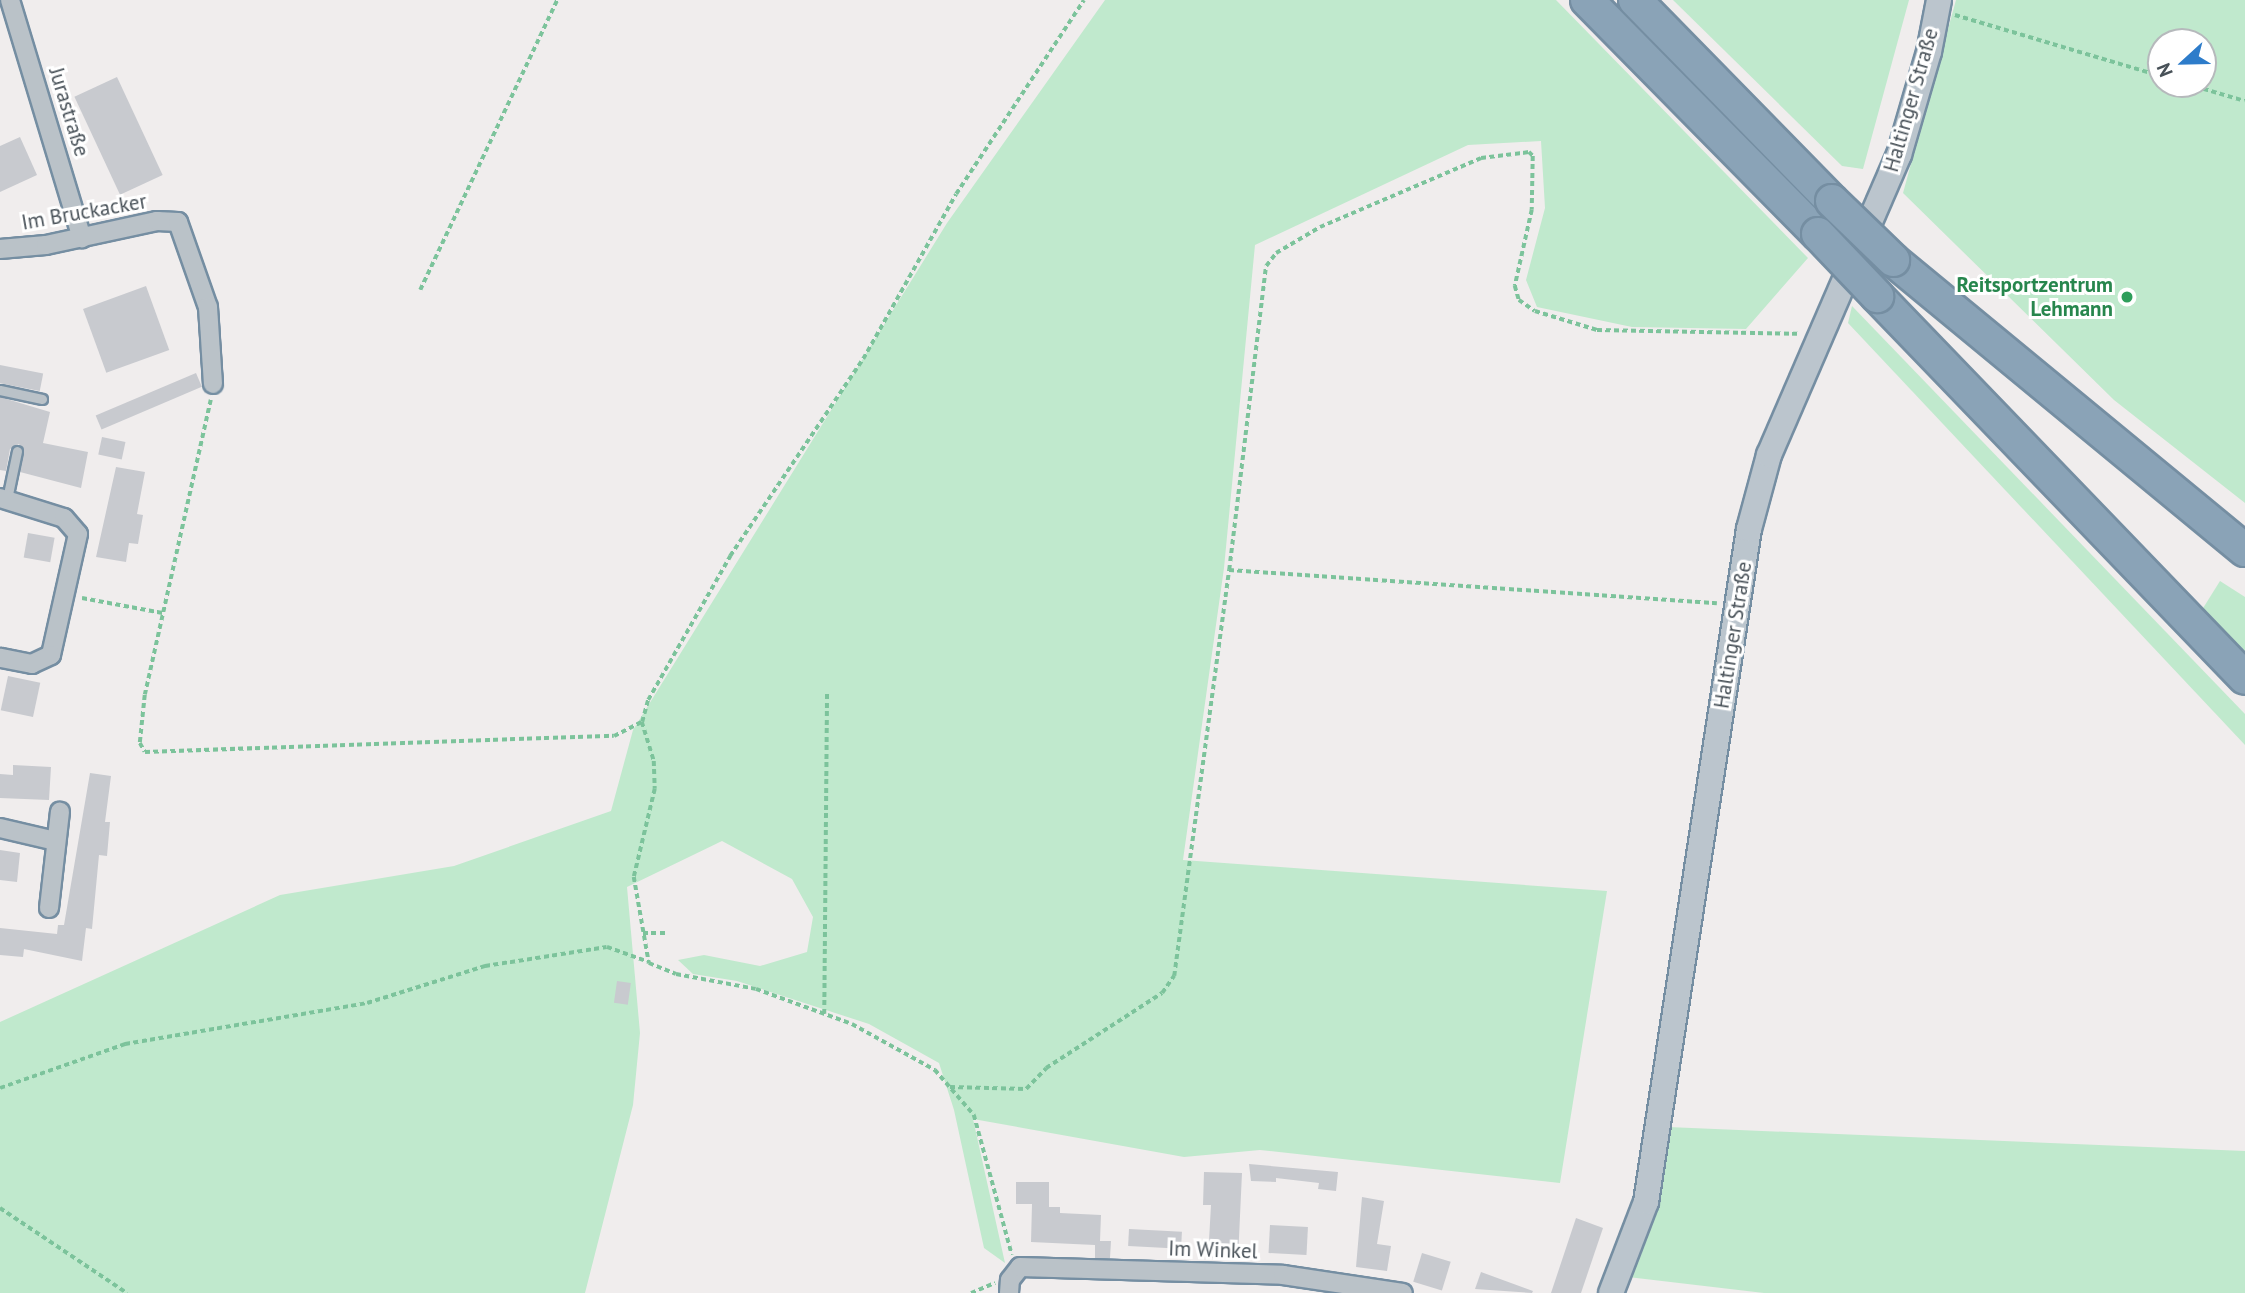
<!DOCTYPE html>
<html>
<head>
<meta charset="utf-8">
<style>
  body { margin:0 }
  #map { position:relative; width:2245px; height:1293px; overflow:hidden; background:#f0eded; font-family:"PT Sans",sans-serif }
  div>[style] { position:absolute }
  .green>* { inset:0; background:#c0e9cd }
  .building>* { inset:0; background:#c8cacf; transform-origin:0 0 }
  .path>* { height:3.5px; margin-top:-1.75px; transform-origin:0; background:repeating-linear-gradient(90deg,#7cc39b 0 5px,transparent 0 8.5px) }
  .roads { filter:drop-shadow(2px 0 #758ea2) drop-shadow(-2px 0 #758ea2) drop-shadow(0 2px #758ea2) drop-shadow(0 -2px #758ea2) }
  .lane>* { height:9px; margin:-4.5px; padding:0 4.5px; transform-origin:4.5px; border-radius:4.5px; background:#bac2c8 }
  .street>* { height:18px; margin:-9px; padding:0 9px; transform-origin:9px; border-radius:9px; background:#bac2c8 }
  .secondary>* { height:24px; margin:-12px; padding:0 12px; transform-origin:12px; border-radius:12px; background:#bbc5cd }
  .highway>* { height:32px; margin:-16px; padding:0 16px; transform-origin:16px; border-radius:16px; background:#8aa3b7 }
  .bridges { filter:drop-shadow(2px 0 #758ea2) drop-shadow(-2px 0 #758ea2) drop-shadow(0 2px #758ea2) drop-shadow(0 -2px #758ea2) }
  .highway-bridge>* { height:32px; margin:-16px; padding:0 16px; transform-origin:16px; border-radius:16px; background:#8aa3b7 }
  .dots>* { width:19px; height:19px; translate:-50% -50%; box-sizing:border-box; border:4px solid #fff; border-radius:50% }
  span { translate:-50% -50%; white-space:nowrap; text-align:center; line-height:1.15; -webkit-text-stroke:6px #fff; paint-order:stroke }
  .street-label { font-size:21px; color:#485158 }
  .leisure-label { font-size:21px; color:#27864d; font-weight:700 }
  .right { translate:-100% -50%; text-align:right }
  .north { position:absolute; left:2147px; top:28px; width:70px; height:70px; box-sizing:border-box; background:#fff; border:2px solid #b6b9bc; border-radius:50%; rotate:248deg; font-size:19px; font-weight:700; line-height:28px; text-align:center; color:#485158 }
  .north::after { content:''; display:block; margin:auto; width:24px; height:32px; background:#2d7cca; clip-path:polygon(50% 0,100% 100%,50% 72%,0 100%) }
</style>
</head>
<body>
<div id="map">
  <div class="green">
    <i style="clip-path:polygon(1105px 0,1556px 0,1808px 258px,1746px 329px,1632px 327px,1537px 307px,1526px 280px,1545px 208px,1541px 141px,1468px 145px,1255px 245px,1224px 568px,1183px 860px,1607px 891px,1560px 1183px,1260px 1150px,1184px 1157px,973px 1119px,1005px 1263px,984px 1248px,954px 1110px,939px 1063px,869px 1024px,737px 981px,693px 974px,678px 960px,704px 955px,760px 966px,807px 952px,813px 917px,792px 879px,722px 841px,627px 887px,640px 1033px,633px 1105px,585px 1293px,0 1293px,0 1022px,280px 895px,454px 866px,611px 811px,633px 730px,947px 223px)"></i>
    <i style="clip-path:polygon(1673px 0,1909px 0,1863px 169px,1842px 166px)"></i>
    <i style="clip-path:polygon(evenodd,1956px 0,2245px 0,2245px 503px,2114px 400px,1903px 193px,1956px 0,2161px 42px,2203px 42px,2203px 84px,2161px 84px,2161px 42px)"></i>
    <i style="clip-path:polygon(1852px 306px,2245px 714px,2245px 745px,1848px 323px)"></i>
    <i style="clip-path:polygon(2220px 581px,2245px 597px,2245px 651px,2200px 613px)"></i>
    <i style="clip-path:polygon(1668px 1127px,2245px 1151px,2245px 1293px,1764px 1293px,1628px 1277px)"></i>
  </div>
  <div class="building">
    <i style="left:117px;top:77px;width:108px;height:47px;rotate:65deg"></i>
    <i style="clip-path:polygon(20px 137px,37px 175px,0 192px,0 146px)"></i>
    <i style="left:146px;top:286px;width:68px;height:67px;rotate:70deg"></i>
    <i style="left:0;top:365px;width:44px;height:18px;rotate:11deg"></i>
    <i style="left:196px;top:373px;width:15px;height:109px;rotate:67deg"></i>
    <i style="clip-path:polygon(0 397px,50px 412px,43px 443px,88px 452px,81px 488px,20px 472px,24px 452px,19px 444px,10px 449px,6px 471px,0 470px)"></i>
    <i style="left:102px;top:437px;width:24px;height:18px;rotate:12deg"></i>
    <i style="clip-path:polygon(116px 467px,145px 472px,137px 514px,143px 515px,138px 544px,129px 543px,126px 562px,96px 557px)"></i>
    <i style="left:28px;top:533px;width:27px;height:25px;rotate:10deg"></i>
    <i style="left:8px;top:676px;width:33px;height:35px;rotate:12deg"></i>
    <i style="clip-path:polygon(13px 765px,51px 767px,49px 800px,0 798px,0 774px,13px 775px)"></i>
    <i style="clip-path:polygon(90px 773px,111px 776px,105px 822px,110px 822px,107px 856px,99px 855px,92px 929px,86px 928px,82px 961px,24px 949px,23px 957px,0 955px,0 928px,57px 934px,58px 925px,64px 925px)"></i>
    <i style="clip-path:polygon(0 850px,20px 853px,17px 882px,0 880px)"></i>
    <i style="left:617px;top:981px;width:14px;height:22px;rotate:8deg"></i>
    <i style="clip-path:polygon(1249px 1164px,1338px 1172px,1336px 1191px,1318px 1189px,1319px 1183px,1276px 1178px,1276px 1182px,1251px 1181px)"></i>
    <i style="clip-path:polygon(1204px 1172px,1242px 1173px,1238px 1259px,1208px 1258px,1211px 1205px,1203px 1205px)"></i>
    <i style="clip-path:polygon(1016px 1182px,1049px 1182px,1049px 1207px,1060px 1207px,1060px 1213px,1101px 1215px,1100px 1241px,1111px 1241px,1110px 1258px,1095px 1258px,1095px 1245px,1031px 1242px,1032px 1204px,1016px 1204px)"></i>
    <i style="clip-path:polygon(1362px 1197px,1384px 1201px,1377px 1244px,1391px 1246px,1387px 1271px,1356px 1267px)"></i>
    <i style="clip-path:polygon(1576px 1218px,1603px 1228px,1581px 1293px,1551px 1293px)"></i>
    <i style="left:1270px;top:1225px;width:38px;height:28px;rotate:3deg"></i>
    <i style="left:1129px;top:1229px;width:53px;height:17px;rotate:3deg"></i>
    <i style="left:1422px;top:1253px;width:30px;height:30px;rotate:17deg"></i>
    <i style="clip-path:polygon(1481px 1272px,1533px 1291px,1532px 1293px,1475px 1289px)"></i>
  </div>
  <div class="path">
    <i style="left:1955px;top:15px;width:215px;rotate:16.5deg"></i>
    <i style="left:2187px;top:84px;width:60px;rotate:16.3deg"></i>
    <i style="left:420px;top:290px;width:321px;rotate:-64.7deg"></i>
    <i style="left:211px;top:400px;width:302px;rotate:102.6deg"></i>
    <i style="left:145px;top:695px;width:48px;rotate:95.9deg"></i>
    <i style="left:140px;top:743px;width:10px;rotate:61deg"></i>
    <i style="left:145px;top:752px;width:469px;rotate:-2deg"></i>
    <i style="left:614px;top:736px;width:31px;rotate:-27deg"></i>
    <i style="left:642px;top:722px;width:23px;rotate:-75deg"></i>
    <i style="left:648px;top:700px;width:166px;rotate:-60.3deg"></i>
    <i style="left:730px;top:556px;width:238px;rotate:-56deg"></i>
    <i style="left:863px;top:359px;width:189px;rotate:-60.6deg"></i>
    <i style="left:956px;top:194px;width:232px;rotate:-56.6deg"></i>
    <i style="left:1229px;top:570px;width:306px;rotate:-83.1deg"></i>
    <i style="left:1266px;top:266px;width:16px;rotate:-52deg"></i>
    <i style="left:1276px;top:253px;width:51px;rotate:-30.6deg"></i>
    <i style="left:1320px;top:227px;width:175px;rotate:-23.2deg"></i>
    <i style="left:1481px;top:158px;width:48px;rotate:-7.1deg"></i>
    <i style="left:1529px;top:152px;width:6px;rotate:45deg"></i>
    <i style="left:1533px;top:156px;width:54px;rotate:91.1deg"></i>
    <i style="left:1532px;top:210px;width:78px;rotate:102.6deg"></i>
    <i style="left:1515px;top:286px;width:15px;rotate:74deg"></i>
    <i style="left:1519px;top:300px;width:19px;rotate:35deg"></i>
    <i style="left:1535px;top:311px;width:65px;rotate:17deg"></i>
    <i style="left:1597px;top:330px;width:201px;rotate:1.1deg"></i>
    <i style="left:82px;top:598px;width:82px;rotate:10.5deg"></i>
    <i style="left:642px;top:722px;width:41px;rotate:72.9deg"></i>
    <i style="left:654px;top:761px;width:28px;rotate:88deg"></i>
    <i style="left:655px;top:789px;width:90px;rotate:103.4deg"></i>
    <i style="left:634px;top:877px;width:87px;rotate:80.1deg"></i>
    <i style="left:649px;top:963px;width:29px;rotate:22deg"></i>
    <i style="left:676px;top:974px;width:81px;rotate:10.6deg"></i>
    <i style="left:756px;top:989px;width:102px;rotate:20deg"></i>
    <i style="left:852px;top:1024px;width:95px;rotate:29deg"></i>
    <i style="left:935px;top:1070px;width:60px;rotate:49.1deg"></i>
    <i style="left:974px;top:1115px;width:145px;rotate:74.8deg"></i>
    <i style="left:643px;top:933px;width:22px"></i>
    <i style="left:824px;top:1014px;width:320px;rotate:-89.5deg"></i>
    <i style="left:950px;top:1087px;width:76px;rotate:1.5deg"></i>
    <i style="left:1026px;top:1089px;width:29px;rotate:-46deg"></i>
    <i style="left:1046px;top:1068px;width:138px;rotate:-32.9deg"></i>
    <i style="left:1162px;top:993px;width:21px;rotate:-55deg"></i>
    <i style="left:1174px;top:976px;width:410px;rotate:-82.3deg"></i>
    <i style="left:1229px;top:570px;width:489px;rotate:3.9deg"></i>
    <i style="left:0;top:1088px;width:133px;rotate:-19.4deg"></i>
    <i style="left:125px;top:1044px;width:245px;rotate:-9.6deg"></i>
    <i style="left:367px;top:1003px;width:124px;rotate:-17.4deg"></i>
    <i style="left:485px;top:966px;width:123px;rotate:-8.9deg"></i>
    <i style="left:607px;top:947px;width:45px;rotate:19.7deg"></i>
    <i style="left:0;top:1208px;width:153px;rotate:33.8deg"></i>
    <i style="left:971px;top:1293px;width:26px;rotate:-23deg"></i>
  </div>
  <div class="roads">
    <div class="lane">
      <i style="left:0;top:390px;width:43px;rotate:12.1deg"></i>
      <i style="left:7px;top:499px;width:49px;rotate:-78.2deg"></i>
    </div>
    <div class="street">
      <i style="left:10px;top:0;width:249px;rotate:73.2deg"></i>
      <i style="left:0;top:249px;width:46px;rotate:-5deg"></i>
      <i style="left:46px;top:245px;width:114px;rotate:-12.2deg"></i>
      <i style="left:157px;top:221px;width:21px;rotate:3deg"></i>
      <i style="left:178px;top:222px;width:90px;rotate:70.6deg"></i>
      <i style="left:208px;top:307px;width:77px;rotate:86.3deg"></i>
      <i style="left:0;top:498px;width:67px;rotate:17.4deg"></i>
      <i style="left:64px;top:518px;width:21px;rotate:49deg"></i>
      <i style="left:78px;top:534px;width:124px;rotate:102.6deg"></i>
      <i style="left:51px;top:655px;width:21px;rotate:155deg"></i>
      <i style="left:32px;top:664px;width:33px;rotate:-169deg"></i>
      <i style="left:0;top:828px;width:57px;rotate:13.1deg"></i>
      <i style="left:49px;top:908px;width:97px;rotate:-83.5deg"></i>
      <i style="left:1009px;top:1293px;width:13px;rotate:-86deg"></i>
      <i style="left:1010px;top:1280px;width:16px;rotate:-52deg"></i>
      <i style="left:1020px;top:1267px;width:263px;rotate:1.7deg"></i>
      <i style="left:1283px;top:1275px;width:121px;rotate:8.5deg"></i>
    </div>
    <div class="secondary">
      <i style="left:1611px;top:1293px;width:97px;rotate:-69deg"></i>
      <i style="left:1646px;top:1202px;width:681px;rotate:-81.3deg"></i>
      <i style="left:1749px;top:529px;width:77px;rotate:-74.9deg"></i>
      <i style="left:1769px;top:455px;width:327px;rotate:-66.6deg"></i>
      <i style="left:1899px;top:155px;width:107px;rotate:-73.8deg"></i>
      <i style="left:1929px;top:52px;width:53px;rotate:-79.1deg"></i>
    </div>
    <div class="highway">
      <i style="left:1587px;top:0;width:329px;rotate:45.4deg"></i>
      <i style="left:1635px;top:0;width:281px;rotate:45.6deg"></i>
      <i style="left:1893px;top:260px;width:456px;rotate:39.5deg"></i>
      <i style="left:1877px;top:296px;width:530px;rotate:46.07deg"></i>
    </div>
  </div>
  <div class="bridges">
    <div class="highway-bridge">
      <i style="left:1832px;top:201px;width:85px;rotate:44deg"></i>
      <i style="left:1818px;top:234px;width:86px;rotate:46.4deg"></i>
    </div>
  </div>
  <div class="dots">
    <i style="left:2127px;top:297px;background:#2e9e5b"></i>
  </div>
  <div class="street-label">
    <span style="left:1911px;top:100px;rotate:-74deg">Haltinger Straße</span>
    <span style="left:69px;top:112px;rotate:73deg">Jurastraße</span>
    <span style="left:84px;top:212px;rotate:-10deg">Im Bruckacker</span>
    <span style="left:1733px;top:635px;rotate:-81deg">Haltinger Straße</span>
    <span style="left:1213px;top:1250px;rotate:2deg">Im Winkel</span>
  </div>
  <div class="leisure-label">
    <span class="right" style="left:2113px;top:297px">Reitsportzentrum<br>Lehmann</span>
  </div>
  <div class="north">N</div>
</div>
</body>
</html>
